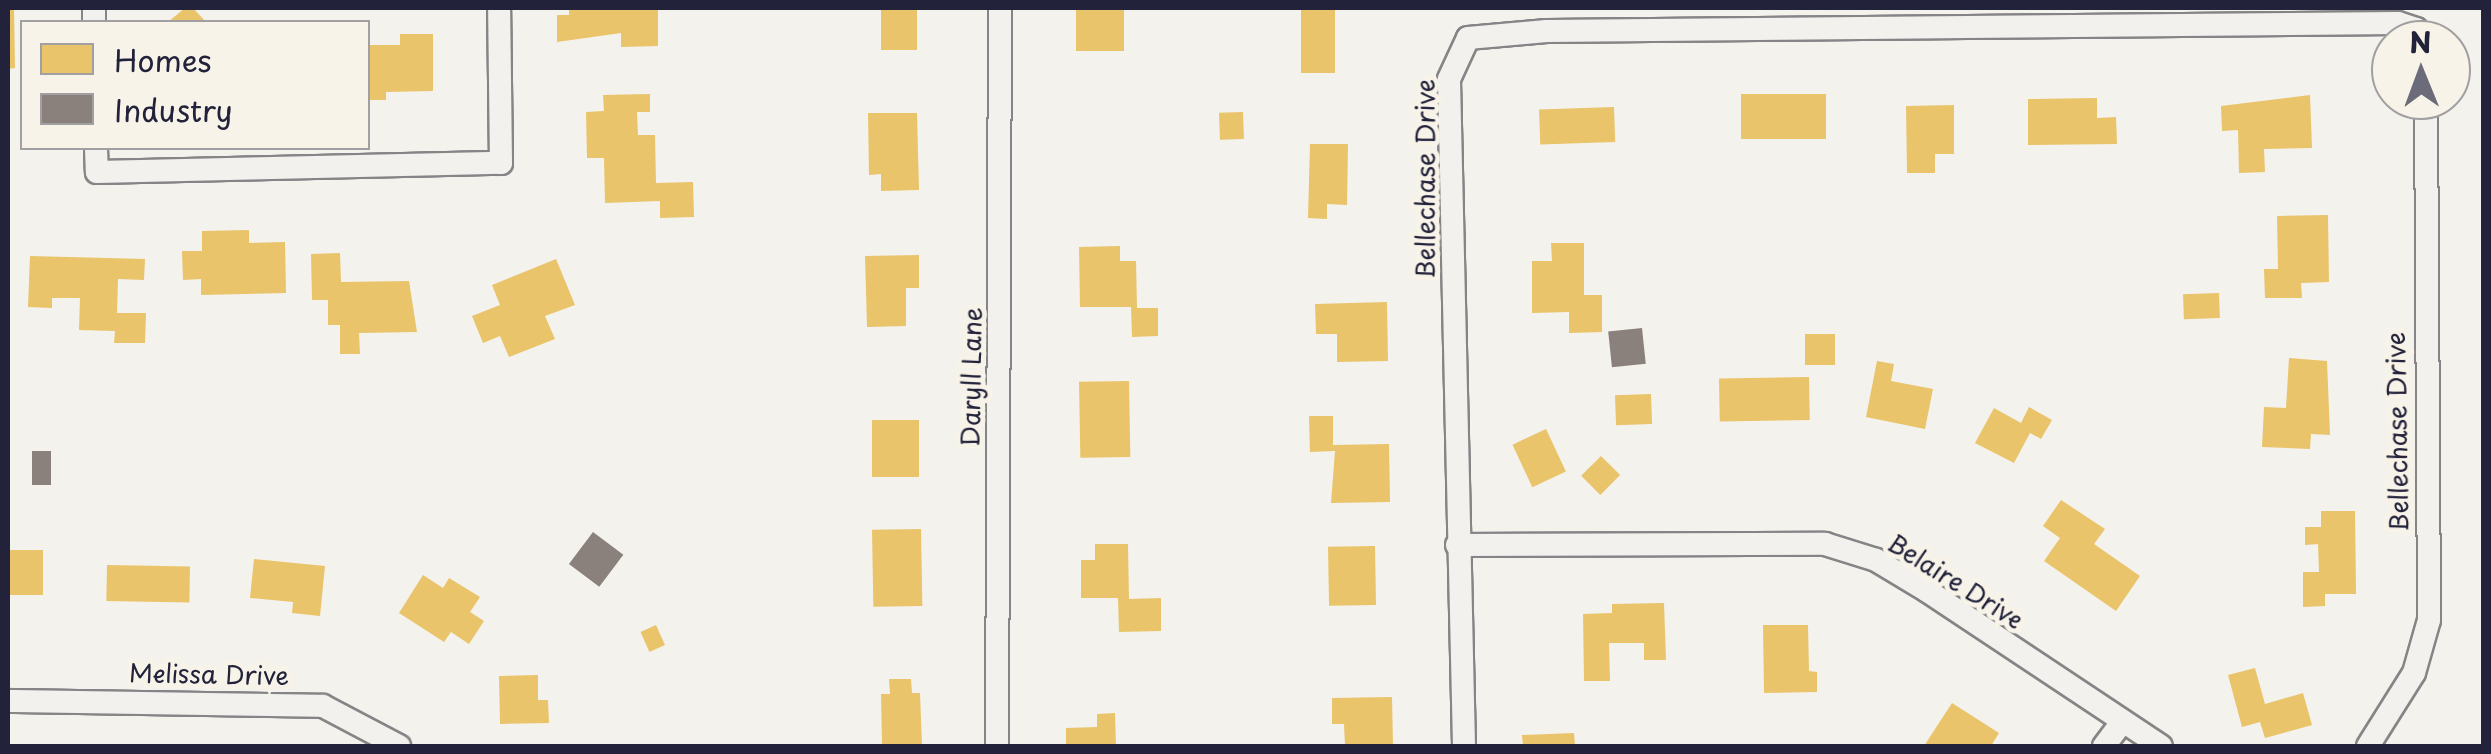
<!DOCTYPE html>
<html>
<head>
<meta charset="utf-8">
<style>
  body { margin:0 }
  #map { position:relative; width:2491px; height:754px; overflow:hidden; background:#f4f2ec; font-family:"Playpen Sans",sans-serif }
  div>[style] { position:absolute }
  .homes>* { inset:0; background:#e9c46a; transform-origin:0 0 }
  .industry>* { inset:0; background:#8a817c; transform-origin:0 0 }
  .roads { filter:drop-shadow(2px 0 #858486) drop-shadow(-2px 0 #858486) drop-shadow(0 2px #858486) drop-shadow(0 -2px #858486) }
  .minor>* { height:22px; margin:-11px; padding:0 11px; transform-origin:11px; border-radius:11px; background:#f2f1ed }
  span { translate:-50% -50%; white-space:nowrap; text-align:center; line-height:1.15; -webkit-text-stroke:10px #f7f3e8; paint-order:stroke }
  .street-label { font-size:25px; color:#22223b }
  .frame { position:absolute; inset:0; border:10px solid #22223b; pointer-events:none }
  .legend { position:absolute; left:20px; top:20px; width:350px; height:130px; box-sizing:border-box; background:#f7f3e8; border:2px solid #a29fa3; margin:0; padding:12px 18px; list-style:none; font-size:30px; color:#22223b }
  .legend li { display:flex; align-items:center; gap:20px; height:50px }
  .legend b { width:50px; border:2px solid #a29fa3 }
  .north { position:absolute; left:2371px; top:20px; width:100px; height:100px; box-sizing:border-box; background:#f7f3e8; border:2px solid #a29fa3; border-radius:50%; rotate:359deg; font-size:28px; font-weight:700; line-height:40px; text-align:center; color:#22223b }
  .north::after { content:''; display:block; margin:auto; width:35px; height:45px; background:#6c6b79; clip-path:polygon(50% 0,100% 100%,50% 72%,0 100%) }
</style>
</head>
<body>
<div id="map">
  <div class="homes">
    <i style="clip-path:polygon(8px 8px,14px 8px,15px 68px,8px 69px)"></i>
    <i style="clip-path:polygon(185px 8px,193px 8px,206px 22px,168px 22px)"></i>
    <i style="clip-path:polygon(569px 8px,658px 8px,658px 46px,621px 47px,621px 33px,557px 42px,557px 15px,569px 15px)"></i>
    <i style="left:881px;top:8px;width:36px;height:42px"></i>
    <i style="left:1076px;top:8px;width:48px;height:43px"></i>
    <i style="left:1301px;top:8px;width:34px;height:65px"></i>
    <i style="clip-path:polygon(400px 34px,433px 34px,433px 91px,386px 92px,386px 100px,368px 100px,368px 45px,400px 45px)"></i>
    <i style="clip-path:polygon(650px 94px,650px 112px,637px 112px,638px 135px,655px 135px,656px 183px,693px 182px,694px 217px,660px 218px,660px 201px,605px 203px,604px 158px,587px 158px,586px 112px,604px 111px,603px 95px)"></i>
    <i style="left:1826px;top:94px;width:45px;height:85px;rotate:90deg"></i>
    <i style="clip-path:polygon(2310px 95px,2312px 148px,2264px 149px,2265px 172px,2239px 173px,2238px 130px,2222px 131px,2221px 106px)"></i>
    <i style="clip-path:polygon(2097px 98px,2097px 118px,2116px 117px,2117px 144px,2028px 145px,2028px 99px)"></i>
    <i style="clip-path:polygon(1954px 105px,1954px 154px,1935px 154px,1935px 173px,1907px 173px,1906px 106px)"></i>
    <i style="left:1614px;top:107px;width:35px;height:75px;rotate:88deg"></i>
    <i style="left:1243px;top:112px;width:27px;height:24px;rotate:88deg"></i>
    <i style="clip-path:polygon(868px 113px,917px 113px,919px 190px,881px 191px,881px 174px,869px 175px)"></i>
    <i style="clip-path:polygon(1310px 144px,1348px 144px,1347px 205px,1327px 204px,1327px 219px,1308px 218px)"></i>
    <i style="clip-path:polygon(2328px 215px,2329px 282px,2301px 283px,2302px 298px,2265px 298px,2264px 269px,2278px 269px,2277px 216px)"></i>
    <i style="clip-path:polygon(249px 230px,249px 243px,285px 242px,286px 293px,201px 295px,201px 279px,183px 280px,182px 251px,202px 251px,202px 231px)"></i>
    <i style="clip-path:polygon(1551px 243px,1584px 243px,1584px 295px,1602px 295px,1602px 332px,1569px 333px,1569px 312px,1532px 313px,1532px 261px,1552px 261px)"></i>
    <i style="clip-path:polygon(1120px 246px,1120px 261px,1136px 261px,1137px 308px,1158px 308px,1158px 336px,1132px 337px,1131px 307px,1080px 307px,1079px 247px)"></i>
    <i style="clip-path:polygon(340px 253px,341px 282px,409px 281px,417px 332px,359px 333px,360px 354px,340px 354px,340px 325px,328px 325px,328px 300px,312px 300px,311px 254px)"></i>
    <i style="clip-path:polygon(919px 255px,919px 288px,906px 288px,906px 326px,867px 327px,865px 256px)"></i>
    <i style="clip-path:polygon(30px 256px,145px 259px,144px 280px,118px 279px,117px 313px,146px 313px,145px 343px,114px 343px,115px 331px,79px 330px,80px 298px,52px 298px,52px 308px,28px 307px)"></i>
    <i style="clip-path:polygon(556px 259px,575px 305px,545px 316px,555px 339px,509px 357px,500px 336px,483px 343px,472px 316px,500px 305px,492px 285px)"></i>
    <i style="left:2219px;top:293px;width:25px;height:36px;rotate:88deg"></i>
    <i style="clip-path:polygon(1387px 302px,1388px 361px,1337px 362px,1337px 334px,1316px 334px,1315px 304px)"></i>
    <i style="left:1835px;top:334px;width:31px;height:30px;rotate:90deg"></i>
    <i style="clip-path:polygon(2289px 358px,2327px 361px,2330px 435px,2311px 434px,2310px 449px,2262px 447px,2264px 407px,2286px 408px)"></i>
    <i style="clip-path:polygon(1877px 361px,1894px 364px,1891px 381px,1933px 389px,1925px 429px,1866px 417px)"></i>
    <i style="left:1809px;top:377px;width:43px;height:90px;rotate:89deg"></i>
    <i style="left:1129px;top:381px;width:76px;height:50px;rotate:89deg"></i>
    <i style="left:1651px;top:394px;width:30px;height:36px;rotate:88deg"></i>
    <i style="clip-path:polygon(2029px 407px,2052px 420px,2041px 439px,2030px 433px,2014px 463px,1975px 443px,1994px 408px,2021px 423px)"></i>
    <i style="clip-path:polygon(1309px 416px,1333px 416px,1333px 445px,1389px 444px,1390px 502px,1331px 503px,1335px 451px,1310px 452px)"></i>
    <i style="left:872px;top:420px;width:47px;height:57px"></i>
    <i style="left:1546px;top:429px;width:47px;height:37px;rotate:65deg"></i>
    <i style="left:1601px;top:456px;width:27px;height:28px;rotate:45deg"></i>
    <i style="clip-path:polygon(2061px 500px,2105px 529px,2094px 544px,2140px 576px,2116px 611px,2044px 561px,2060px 538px,2043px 526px)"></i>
    <i style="clip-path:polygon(2321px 511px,2355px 511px,2356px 594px,2325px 594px,2325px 606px,2303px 607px,2303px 572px,2319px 572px,2318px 544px,2305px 545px,2305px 527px,2321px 527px)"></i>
    <i style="left:921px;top:529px;width:77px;height:49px;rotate:89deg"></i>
    <i style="clip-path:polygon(1095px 544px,1128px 544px,1129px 599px,1161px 598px,1161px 631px,1119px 632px,1118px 598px,1081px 598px,1081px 560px,1095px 560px)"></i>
    <i style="left:1375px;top:546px;width:59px;height:47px;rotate:89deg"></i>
    <i style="left:8px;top:550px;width:35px;height:45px"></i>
    <i style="clip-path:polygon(254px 559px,325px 566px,320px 616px,292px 613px,293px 602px,250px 598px)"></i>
    <i style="left:107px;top:565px;width:83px;height:36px;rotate:1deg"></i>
    <i style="clip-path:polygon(423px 575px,443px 588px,449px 578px,480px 597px,470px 612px,484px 621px,469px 644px,451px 632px,444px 642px,399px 613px)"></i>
    <i style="clip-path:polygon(1664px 603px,1666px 660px,1644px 660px,1644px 643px,1609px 643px,1610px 681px,1584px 681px,1583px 614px,1612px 613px,1612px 604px)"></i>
    <i style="left:656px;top:625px;width:22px;height:17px;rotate:66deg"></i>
    <i style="clip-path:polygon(1763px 625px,1808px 625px,1809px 671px,1817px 672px,1817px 692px,1764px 693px)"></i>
    <i style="clip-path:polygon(2255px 668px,2265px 704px,2303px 693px,2312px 725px,2265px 738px,2260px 722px,2242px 727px,2228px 675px)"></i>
    <i style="clip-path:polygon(538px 675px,538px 700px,548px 700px,549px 723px,500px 724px,499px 676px)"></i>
    <i style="clip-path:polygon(889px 679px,911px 679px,912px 693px,920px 693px,922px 746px,882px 746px,881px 694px,890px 694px)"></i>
    <i style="clip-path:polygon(1392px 697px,1393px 746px,1345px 746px,1344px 724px,1332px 724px,1332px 698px)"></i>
    <i style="clip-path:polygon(1952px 703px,1999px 733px,1991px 746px,1924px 746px)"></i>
    <i style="clip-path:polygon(1115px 713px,1116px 746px,1066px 746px,1066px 728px,1097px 727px,1097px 714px)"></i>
    <i style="clip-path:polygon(1574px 733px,1575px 746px,1523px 746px,1522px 735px)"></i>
  </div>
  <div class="industry">
    <i style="left:1642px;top:328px;width:36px;height:34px;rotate:84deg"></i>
    <i style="left:32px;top:451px;width:19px;height:34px"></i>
    <i style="left:593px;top:532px;width:38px;height:40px;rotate:37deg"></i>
  </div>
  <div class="roads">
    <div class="minor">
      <i style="left:94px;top:8px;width:14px;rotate:90deg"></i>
      <i style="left:96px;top:148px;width:24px;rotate:88deg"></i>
      <i style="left:97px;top:172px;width:404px;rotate:-1.3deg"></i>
      <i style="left:501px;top:163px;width:155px;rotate:-90.7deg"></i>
      <i style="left:1457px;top:545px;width:368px;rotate:-0.2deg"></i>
      <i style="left:1825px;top:544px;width:53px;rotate:17.4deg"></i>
      <i style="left:1876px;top:560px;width:58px;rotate:31deg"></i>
      <i style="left:1926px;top:590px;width:282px;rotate:33.6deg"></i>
      <i style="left:8px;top:701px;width:315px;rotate:0.9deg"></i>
      <i style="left:323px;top:706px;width:86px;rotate:27.8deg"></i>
      <i style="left:997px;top:746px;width:738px;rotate:-89.77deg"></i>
      <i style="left:1464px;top:746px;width:667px;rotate:-91.29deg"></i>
      <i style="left:1449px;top:79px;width:45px;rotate:-65.1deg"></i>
      <i style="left:1468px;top:38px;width:79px;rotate:-5.1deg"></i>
      <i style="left:1547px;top:31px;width:851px;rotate:-0.54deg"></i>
      <i style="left:2398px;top:23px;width:19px;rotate:18deg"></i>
      <i style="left:2416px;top:29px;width:13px;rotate:58deg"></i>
      <i style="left:2104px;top:746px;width:30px;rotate:-53deg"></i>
      <i style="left:2368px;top:746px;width:86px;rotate:-57.8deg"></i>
      <i style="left:2414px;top:673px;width:55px;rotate:-74.2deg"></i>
      <i style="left:2429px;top:620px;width:520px;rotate:-90.33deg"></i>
    </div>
  </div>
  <div class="street-label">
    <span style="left:1425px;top:179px;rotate:-90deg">Bellechase Drive</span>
    <span style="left:971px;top:377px;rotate:-89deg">Daryll Lane</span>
    <span style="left:2397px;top:432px;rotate:-91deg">Bellechase Drive</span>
    <span style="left:1956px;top:581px;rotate:32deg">Belaire Drive</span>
    <span style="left:209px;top:674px;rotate:1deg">Melissa Drive</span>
  </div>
  <div class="frame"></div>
  <ul class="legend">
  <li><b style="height:28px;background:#e9c46a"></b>Homes</li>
  <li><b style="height:28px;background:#8a817c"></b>Industry</li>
  </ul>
  <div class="north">N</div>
</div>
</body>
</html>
